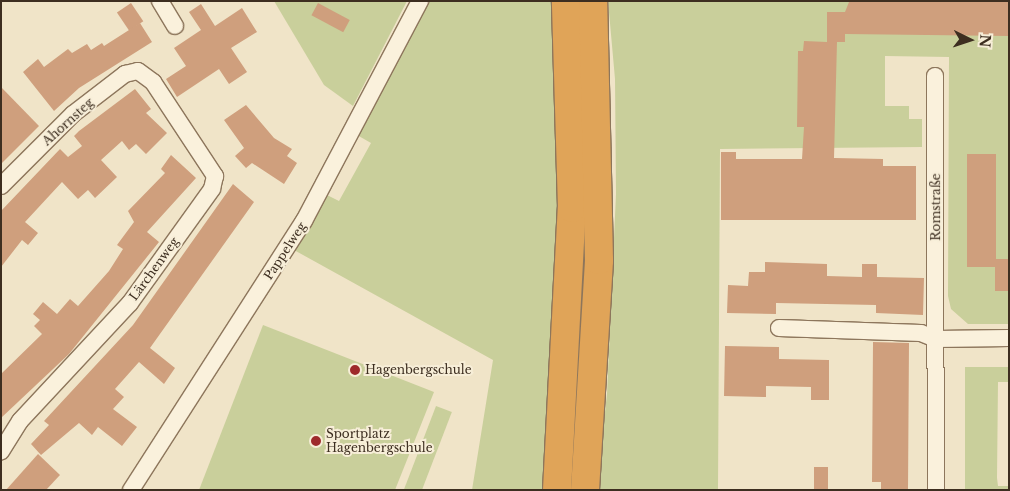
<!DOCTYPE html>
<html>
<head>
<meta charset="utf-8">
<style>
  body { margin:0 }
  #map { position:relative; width:1010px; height:491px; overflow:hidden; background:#f0e4c8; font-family:"Libre Baskerville",serif }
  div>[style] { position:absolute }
  .green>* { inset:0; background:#c9cf9b; transform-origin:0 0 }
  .building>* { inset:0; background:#cf9f7d; transform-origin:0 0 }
  .roads { filter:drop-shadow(1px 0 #8d765c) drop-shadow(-1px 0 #8d765c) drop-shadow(0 1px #8d765c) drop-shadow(0 -1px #8d765c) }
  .street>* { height:16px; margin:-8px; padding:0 8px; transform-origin:8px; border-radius:8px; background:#faf1dc }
  .highway>* { height:28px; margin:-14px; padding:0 14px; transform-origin:14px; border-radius:14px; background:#e0a458 }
  .dots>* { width:14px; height:14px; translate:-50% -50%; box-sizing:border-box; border:2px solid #f7eed8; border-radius:50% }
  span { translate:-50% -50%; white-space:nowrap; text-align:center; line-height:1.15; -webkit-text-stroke:4px #f7eed8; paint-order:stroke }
  .street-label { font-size:12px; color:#3d2e20 }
  .poi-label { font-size:12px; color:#3d2e20 }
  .left { translate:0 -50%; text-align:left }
  .frame { position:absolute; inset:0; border:2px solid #3d2e20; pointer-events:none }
  .north { position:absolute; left:945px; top:15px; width:50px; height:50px; -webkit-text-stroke:4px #f7eed8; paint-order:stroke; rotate:94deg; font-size:14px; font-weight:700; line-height:20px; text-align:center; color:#3d2e20 }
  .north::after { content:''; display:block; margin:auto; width:18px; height:22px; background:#3d2e20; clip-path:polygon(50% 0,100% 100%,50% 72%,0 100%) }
</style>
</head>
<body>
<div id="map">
  <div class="green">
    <i style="clip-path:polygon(274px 1px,407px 1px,353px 106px,324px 85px)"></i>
    <i style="clip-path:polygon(428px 1px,553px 1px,560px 225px,544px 490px,472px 490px,493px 360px,294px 250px,325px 194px,339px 201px,371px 143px,357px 135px)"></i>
    <i style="clip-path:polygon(608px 1px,1009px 1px,1009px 324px,968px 324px,951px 309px,948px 296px,949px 57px,885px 56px,885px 106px,909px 106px,909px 119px,922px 119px,922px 147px,720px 149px,718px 490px,596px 490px,607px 394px,616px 194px,615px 79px)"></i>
    <i style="clip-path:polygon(263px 325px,434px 392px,395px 490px,199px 490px)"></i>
    <i style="clip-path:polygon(965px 367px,1009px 367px,1009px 382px,998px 382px,997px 478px,998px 486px,1009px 486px,1009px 490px,965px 490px)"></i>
    <i style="left:436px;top:406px;width:17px;height:90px;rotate:21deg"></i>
  </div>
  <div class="building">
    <i style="clip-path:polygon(849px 2px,1009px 2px,1009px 36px,845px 34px,845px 42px,837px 42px,834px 158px,883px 159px,883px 166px,916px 166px,916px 220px,721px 220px,721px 152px,736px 152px,736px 159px,802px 159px,804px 127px,797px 127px,798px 51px,803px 51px,804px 41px,827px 42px,827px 12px,845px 12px)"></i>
    <i style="left:131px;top:3px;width:22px;height:17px;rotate:56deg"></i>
    <i style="left:318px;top:3px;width:36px;height:14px;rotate:28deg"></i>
    <i style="clip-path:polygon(201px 4px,215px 26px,242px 8px,257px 32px,231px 48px,247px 72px,229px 84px,219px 69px,177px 97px,166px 79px,186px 66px,174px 48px,201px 30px,189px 12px)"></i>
    <i style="clip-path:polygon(140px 23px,152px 42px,79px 88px,54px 111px,23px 72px,38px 59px,44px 67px,68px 49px,72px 53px,87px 44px,91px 50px,102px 43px,104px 46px)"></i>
    <i style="clip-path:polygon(1px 87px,39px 126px,1px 164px)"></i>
    <i style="clip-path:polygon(135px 89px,151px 109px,146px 113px,167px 133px,146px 154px,136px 144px,129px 150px,122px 141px,101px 160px,117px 177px,95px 198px,88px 190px,78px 199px,62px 182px,25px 222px,38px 233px,28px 245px,22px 240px,1px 267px,1px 211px,60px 149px,68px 157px,82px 146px,74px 136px,79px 131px)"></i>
    <i style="clip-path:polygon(246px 105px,274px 138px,292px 149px,287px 156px,297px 163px,284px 184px,252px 163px,246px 168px,235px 156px,244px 148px,224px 120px)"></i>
    <i style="left:967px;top:154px;width:29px;height:113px"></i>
    <i style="clip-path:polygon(171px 155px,196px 178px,147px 232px,159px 242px,69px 354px,1px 418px,1px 374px,42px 334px,34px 326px,40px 320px,33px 314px,43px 302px,57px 314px,70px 299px,78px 306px,109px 271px,123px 249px,117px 245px,134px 222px,128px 211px,165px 173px,161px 169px)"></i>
    <i style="clip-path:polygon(233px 184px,254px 202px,150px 348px,175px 368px,164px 384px,139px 362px,115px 389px,124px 397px,113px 409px,137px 427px,122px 446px,98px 427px,92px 435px,79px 423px,41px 455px,31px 444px,49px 425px,44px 421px,133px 325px)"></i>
    <i style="left:995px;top:259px;width:14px;height:32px"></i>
    <i style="clip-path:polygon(765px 262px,827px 264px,827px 276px,862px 277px,862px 264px,877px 264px,877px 277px,924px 278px,923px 315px,876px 313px,876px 305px,776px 303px,776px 314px,727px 313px,728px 285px,748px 286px,749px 272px,765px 272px)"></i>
    <i style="clip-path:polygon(873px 342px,909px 343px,908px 490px,881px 490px,881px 482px,872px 482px)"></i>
    <i style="clip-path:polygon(725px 346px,779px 347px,779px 359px,829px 360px,829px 400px,811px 400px,811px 387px,766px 386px,766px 397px,724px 396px)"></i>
    <i style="clip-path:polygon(38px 454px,60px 475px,46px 490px,6px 490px)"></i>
    <i style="left:814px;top:467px;width:14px;height:23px"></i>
  </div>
  <div class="roads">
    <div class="street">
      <i style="left:160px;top:1px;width:29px;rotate:59deg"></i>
      <i style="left:935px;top:76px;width:414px;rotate:89.9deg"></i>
      <i style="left:1px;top:186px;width:102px;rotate:-45deg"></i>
      <i style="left:73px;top:114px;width:66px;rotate:-37.6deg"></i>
      <i style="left:125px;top:74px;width:13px;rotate:-13deg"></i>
      <i style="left:138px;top:71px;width:19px;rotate:36deg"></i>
      <i style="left:153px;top:82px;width:113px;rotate:56.6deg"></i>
      <i style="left:215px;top:176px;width:13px;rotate:103deg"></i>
      <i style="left:212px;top:189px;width:140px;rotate:125.7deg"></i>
      <i style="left:130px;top:303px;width:161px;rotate:133deg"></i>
      <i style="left:20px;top:421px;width:36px;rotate:122deg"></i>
      <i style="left:779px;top:328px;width:142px;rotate:2deg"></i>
      <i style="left:921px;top:333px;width:16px;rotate:22deg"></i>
      <i style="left:936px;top:339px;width:73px;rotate:-0.8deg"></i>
      <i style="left:131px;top:490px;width:320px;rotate:-57.3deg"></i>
      <i style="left:304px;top:221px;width:249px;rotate:-62.2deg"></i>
    </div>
    <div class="highway">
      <i style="left:557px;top:490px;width:282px;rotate:-87deg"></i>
      <i style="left:572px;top:208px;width:207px;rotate:-91.7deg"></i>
      <i style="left:585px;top:490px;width:230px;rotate:-86.5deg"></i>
      <i style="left:599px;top:260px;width:259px;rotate:-91.3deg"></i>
    </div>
  </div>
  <div class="dots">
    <i style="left:355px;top:370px;background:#9e2a2b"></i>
    <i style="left:316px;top:441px;background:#9e2a2b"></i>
  </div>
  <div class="street-label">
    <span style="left:68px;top:122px;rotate:-42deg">Ahornsteg</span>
    <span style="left:936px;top:207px;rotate:-90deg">Romstraße</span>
    <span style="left:285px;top:251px;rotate:-57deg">Pappelweg</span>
    <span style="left:154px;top:269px;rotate:-54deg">Lärchenweg</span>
  </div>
  <div class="poi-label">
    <span class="left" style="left:365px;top:370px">Hagenbergschule</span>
    <span class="left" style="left:326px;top:441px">Sportplatz<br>Hagenbergschule</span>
  </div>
  <div class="frame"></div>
  <div class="north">N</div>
</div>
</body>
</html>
